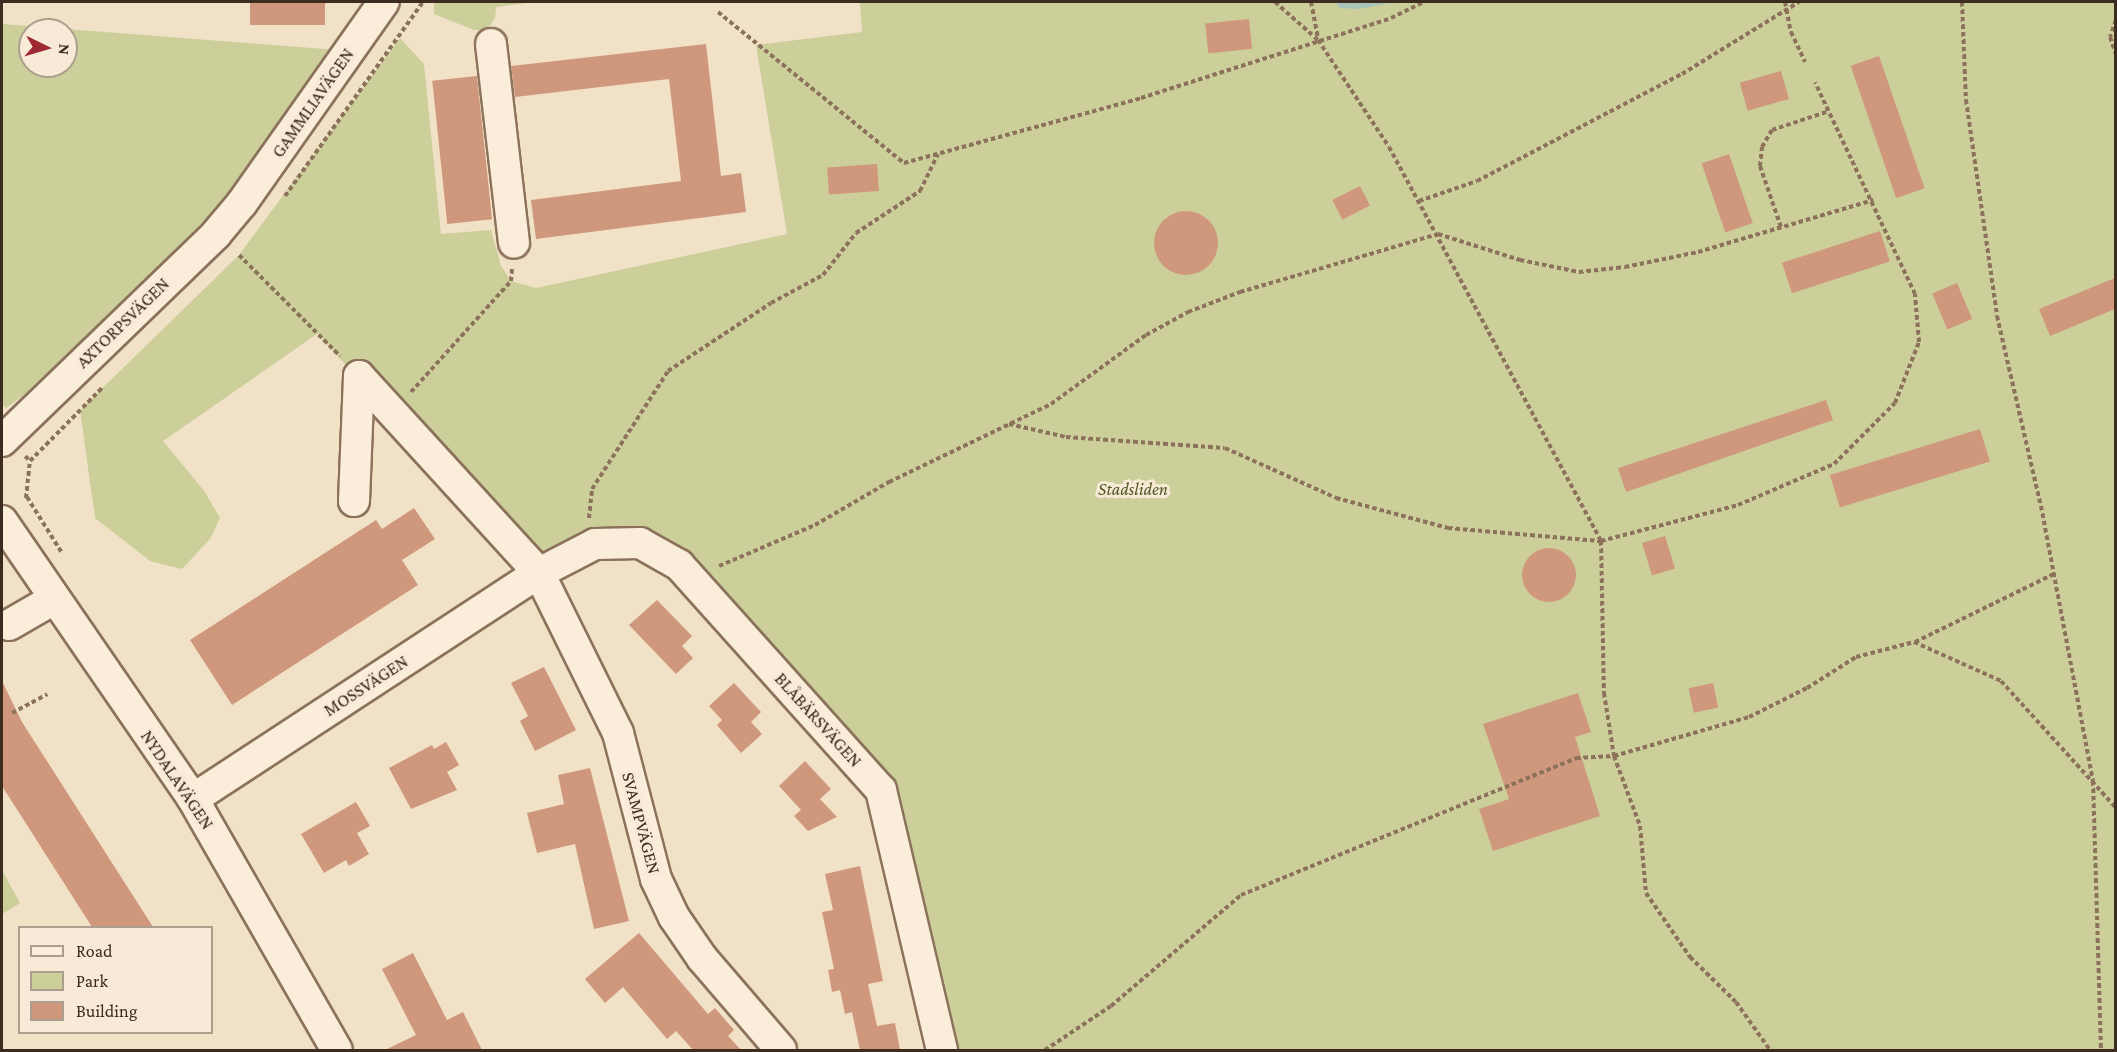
<!DOCTYPE html>
<html>
<head>
<meta charset="utf-8">
<style>
  body { margin:0 }
  #map { position:relative; width:2117px; height:1052px; overflow:hidden; background:#f0e1c7; font-family:"Crimson Pro",serif }
  div>[style] { position:absolute }
  .green>* { inset:0; background:#cccf9a }
  .water>* { inset:0; background:#a8c4b9 }
  .building>* { inset:0; background:#cf987c; transform-origin:0 0 }
  .round { border-radius:50% }
  .path>* { height:4px; margin-top:-2px; transform-origin:0; background:repeating-linear-gradient(90deg,#8c725b 0 4.5px,transparent 0 7.5px) }
  .roads { filter:drop-shadow(2px 0 #8c725b) drop-shadow(-2px 0 #8c725b) drop-shadow(0 2px #8c725b) drop-shadow(0 -2px #8c725b) }
  .minor>* { height:30px; margin:-15px; padding:0 15px; transform-origin:15px; border-radius:15px; background:#faeedb }
  span { translate:-50% -50%; white-space:nowrap; text-align:center; line-height:1.15; -webkit-text-stroke:6px #f7ebd7; paint-order:stroke }
  .street-label { font-size:18px; color:#3c2b1f }
  .park-label { font-size:18px; color:#505925; font-style:italic }
  .frame { position:absolute; inset:0; border:3px solid #3c2b1f; pointer-events:none }
  .legend { position:absolute; left:18px; top:926px; width:195px; height:108px; box-sizing:border-box; background:#f7ebd7; border:2px solid #ac9e8d; margin:0; padding:8px 10px; list-style:none; font-size:18px; color:#3c2b1f }
  .legend li { display:flex; align-items:center; gap:12px; height:30px }
  .legend b { width:30px; border:2px solid #ac9e8d }
  .north { position:absolute; left:18px; top:18px; width:60px; height:60px; box-sizing:border-box; background:#f7ebd7; border:2px solid #ac9e8d; border-radius:50%; rotate:95deg; font-size:16px; font-weight:700; line-height:24px; text-align:center; color:#3c2b1f }
  .north::after { content:''; display:block; margin:auto; width:21px; height:27px; background:#9e2932; clip-path:polygon(50% 0,100% 100%,50% 72%,0 100%) }
</style>
</head>
<body>
<div id="map">
  <div class="green">
    <i style="clip-path:polygon(434px 2px,534px 2px,496px 7px,495px 18px,487px 30px,474px 30px,434px 14px)"></i>
    <i style="clip-path:polygon(860px 2px,2115px 2px,2115px 1050px,942px 1050px,881px 790px,640px 543px,539px 573px,317px 334px,163px 441px,205px 492px,220px 518px,210px 539px,182px 569px,150px 561px,95px 518px,80px 410px,239px 255px,400px 38px,424px 64px,441px 234px,491px 230px,501px 266px,511px 281px,536px 288px,787px 234px,756px 45px,862px 32px)"></i>
    <i style="clip-path:polygon(evenodd,2px 24px,350px 51px,242px 203px,120px 325px,6px 408px,2px 404px,2px 24px,30px 30px,66px 30px,66px 66px,30px 66px,30px 30px)"></i>
    <i style="clip-path:polygon(2px 870px,20px 903px,2px 914px)"></i>
  </div>
  <div class="water">
    <i style="clip-path:polygon(1335px 2px,1394px 2px,1359px 9px,1340px 8px)"></i>
  </div>
  <div class="building">
    <i style="left:250px;top:2px;width:75px;height:23px"></i>
    <i style="left:1249px;top:19px;width:30px;height:44px;rotate:84deg"></i>
    <i style="clip-path:polygon(706px 44px,721px 176px,741px 173px,746px 212px,536px 239px,531px 200px,681px 181px,669px 79px,515px 97px,511px 66px)"></i>
    <i style="left:1879px;top:56px;width:140px;height:30px;rotate:71deg"></i>
    <i style="left:1781px;top:71px;width:29px;height:43px;rotate:74deg"></i>
    <i style="left:477px;top:76px;width:144px;height:45px;rotate:84deg"></i>
    <i style="left:1729px;top:154px;width:73px;height:29px;rotate:71deg"></i>
    <i style="left:877px;top:164px;width:27px;height:50px;rotate:86deg"></i>
    <i style="left:1360px;top:186px;width:22px;height:31px;rotate:63deg"></i>
    <i class="round" style="left:1154px;top:211px;width:64px;height:64px"></i>
    <i style="left:1880px;top:231px;width:32px;height:103px;rotate:72deg"></i>
    <i style="clip-path:polygon(2115px 278px,2115px 309px,2050px 336px,2039px 309px)"></i>
    <i style="left:1957px;top:283px;width:39px;height:27px;rotate:67deg"></i>
    <i style="clip-path:polygon(1826px 400px,1833px 420px,1626px 492px,1618px 468px)"></i>
    <i style="left:1980px;top:429px;width:34px;height:157px;rotate:73deg"></i>
    <i style="clip-path:polygon(414px 508px,435px 539px,402px 560px,418px 585px,232px 705px,190px 640px,376px 520px,382px 529px)"></i>
    <i style="left:1665px;top:536px;width:34px;height:24px;rotate:73deg"></i>
    <i class="round" style="left:1522px;top:548px;width:54px;height:54px"></i>
    <i style="clip-path:polygon(657px 600px,692px 636px,682px 646px,693px 658px,676px 674px,629px 625px)"></i>
    <i style="clip-path:polygon(544px 667px,576px 730px,535px 751px,520px 721px,528px 716px,511px 683px)"></i>
    <i style="clip-path:polygon(2px 681px,22px 722px,153px 927px,92px 927px,2px 786px)"></i>
    <i style="clip-path:polygon(734px 683px,761px 712px,751px 722px,762px 734px,741px 753px,717px 725px,722px 720px,709px 706px)"></i>
    <i style="left:1713px;top:683px;width:25px;height:25px;rotate:78deg"></i>
    <i style="clip-path:polygon(1578px 693px,1591px 732px,1575px 737px,1600px 816px,1493px 851px,1479px 809px,1509px 799px,1483px 724px)"></i>
    <i style="clip-path:polygon(446px 742px,459px 765px,447px 772px,457px 790px,411px 809px,389px 768px,432px 745px,434px 749px)"></i>
    <i style="clip-path:polygon(805px 761px,831px 789px,820px 799px,837px 817px,808px 831px,794px 816px,801px 810px,779px 786px)"></i>
    <i style="clip-path:polygon(590px 768px,629px 921px,594px 929px,575px 844px,537px 853px,527px 813px,564px 804px,558px 775px)"></i>
    <i style="clip-path:polygon(356px 802px,370px 826px,357px 833px,369px 854px,349px 866px,346px 860px,324px 873px,301px 834px)"></i>
    <i style="clip-path:polygon(860px 866px,883px 981px,868px 984px,877px 1026px,895px 1023px,900px 1050px,860px 1050px,852px 1012px,845px 1014px,840px 990px,832px 992px,828px 970px,834px 969px,822px 912px,833px 910px,825px 874px)"></i>
    <i style="clip-path:polygon(639px 933px,708px 1014px,715px 1008px,734px 1030px,728px 1036px,741px 1050px,693px 1050px,676px 1031px,667px 1039px,623px 987px,605px 1003px,585px 979px)"></i>
    <i style="clip-path:polygon(413px 953px,447px 1020px,463px 1012px,482px 1050px,385px 1050px,416px 1035px,382px 969px)"></i>
  </div>
  <div class="path">
    <i style="left:1275px;top:2px;width:57px;rotate:41.5deg"></i>
    <i style="left:1318px;top:40px;width:128px;rotate:56.4deg"></i>
    <i style="left:1389px;top:147px;width:447px;rotate:61.7deg"></i>
    <i style="left:1601px;top:541px;width:152px;rotate:88.9deg"></i>
    <i style="left:1604px;top:693px;width:64px;rotate:81deg"></i>
    <i style="left:1614px;top:756px;width:75px;rotate:69.6deg"></i>
    <i style="left:1640px;top:826px;width:67px;rotate:84.9deg"></i>
    <i style="left:1646px;top:893px;width:78px;rotate:55.5deg"></i>
    <i style="left:1690px;top:957px;width:64px;rotate:44.4deg"></i>
    <i style="left:1736px;top:1002px;width:59px;rotate:54.7deg"></i>
    <i style="left:1311px;top:2px;width:38px;rotate:79deg"></i>
    <i style="left:1785px;top:2px;width:31px;rotate:79deg"></i>
    <i style="left:1791px;top:32px;width:33px;rotate:65deg"></i>
    <i style="left:1962px;top:2px;width:98px;rotate:87.7deg"></i>
    <i style="left:1966px;top:100px;width:218px;rotate:81.8deg"></i>
    <i style="left:1997px;top:316px;width:195px;rotate:77deg"></i>
    <i style="left:2041px;top:506px;width:280px;rotate:79.3deg"></i>
    <i style="left:2093px;top:781px;width:269px;rotate:88.3deg"></i>
    <i style="left:718px;top:12px;width:240px;rotate:39.1deg"></i>
    <i style="left:904px;top:163px;width:246px;rotate:-15.3deg"></i>
    <i style="left:1141px;top:98px;width:262px;rotate:-17.7deg"></i>
    <i style="left:1391px;top:18px;width:37px;rotate:-26deg"></i>
    <i style="left:2116px;top:20px;width:18px;rotate:109deg"></i>
    <i style="left:2110px;top:37px;width:18px;rotate:71deg"></i>
    <i style="left:285px;top:196px;width:238px;rotate:-54.6deg"></i>
    <i style="left:1419px;top:201px;width:61px;rotate:-19deg"></i>
    <i style="left:1477px;top:181px;width:231px;rotate:-27.6deg"></i>
    <i style="left:1682px;top:74px;width:137px;rotate:-31.6deg"></i>
    <i style="left:1781px;top:227px;width:65px;rotate:-109deg"></i>
    <i style="left:1760px;top:166px;width:19px;rotate:-84deg"></i>
    <i style="left:1762px;top:147px;width:20px;rotate:-60deg"></i>
    <i style="left:1772px;top:130px;width:60px;rotate:-18.4deg"></i>
    <i style="left:239px;top:255px;width:143px;rotate:45deg"></i>
    <i style="left:411px;top:392px;width:149px;rotate:-48deg"></i>
    <i style="left:511px;top:281px;width:12px;rotate:-85deg"></i>
    <i style="left:1009px;top:424px;width:58px;rotate:12.8deg"></i>
    <i style="left:1066px;top:437px;width:159px;rotate:4deg"></i>
    <i style="left:1225px;top:448px;width:122px;rotate:24.2deg"></i>
    <i style="left:1336px;top:498px;width:116px;rotate:15deg"></i>
    <i style="left:1448px;top:528px;width:154px;rotate:4.9deg"></i>
    <i style="left:1601px;top:541px;width:142px;rotate:-14.7deg"></i>
    <i style="left:1738px;top:505px;width:104px;rotate:-23.1deg"></i>
    <i style="left:1834px;top:464px;width:86px;rotate:-45deg"></i>
    <i style="left:1895px;top:403px;width:66px;rotate:-68.5deg"></i>
    <i style="left:1919px;top:342px;width:48px;rotate:-94.8deg"></i>
    <i style="left:1915px;top:294px;width:234px;rotate:-115.3deg"></i>
    <i style="left:25px;top:456px;width:7px;rotate:45deg"></i>
    <i style="left:30px;top:461px;width:103px;rotate:-45.4deg"></i>
    <i style="left:27px;top:497px;width:66px;rotate:58deg"></i>
    <i style="left:26px;top:498px;width:37px;rotate:-84deg"></i>
    <i style="left:589px;top:518px;width:29px;rotate:-84deg"></i>
    <i style="left:592px;top:489px;width:140px;rotate:-57.2deg"></i>
    <i style="left:668px;top:371px;width:123px;rotate:-33.4deg"></i>
    <i style="left:771px;top:303px;width:59px;rotate:-28.3deg"></i>
    <i style="left:823px;top:275px;width:53px;rotate:-51.8deg"></i>
    <i style="left:856px;top:233px;width:77px;rotate:-33.3deg"></i>
    <i style="left:920px;top:191px;width:41px;rotate:-64.1deg"></i>
    <i style="left:719px;top:566px;width:104px;rotate:-23.1deg"></i>
    <i style="left:815px;top:525px;width:86px;rotate:-30.2deg"></i>
    <i style="left:889px;top:482px;width:180px;rotate:-25.7deg"></i>
    <i style="left:1051px;top:404px;width:117px;rotate:-36deg"></i>
    <i style="left:1146px;top:335px;width:48px;rotate:-28.7deg"></i>
    <i style="left:1188px;top:312px;width:56px;rotate:-21deg"></i>
    <i style="left:1240px;top:292px;width:206px;rotate:-16.3deg"></i>
    <i style="left:1438px;top:234px;width:86px;rotate:17.6deg"></i>
    <i style="left:1520px;top:260px;width:60px;rotate:11.5deg"></i>
    <i style="left:1579px;top:272px;width:46px;rotate:-6.2deg"></i>
    <i style="left:1625px;top:267px;width:75px;rotate:-11.6deg"></i>
    <i style="left:1698px;top:252px;width:183px;rotate:-16.5deg"></i>
    <i style="left:1915px;top:642px;width:155px;rotate:-26.1deg"></i>
    <i style="left:12px;top:713px;width:40px;rotate:-28deg"></i>
    <i style="left:1045px;top:1050px;width:79px;rotate:-33.7deg"></i>
    <i style="left:1111px;top:1006px;width:171px;rotate:-40.5deg"></i>
    <i style="left:1241px;top:895px;width:362px;rotate:-22.2deg"></i>
    <i style="left:1576px;top:758px;width:38px;rotate:-3deg"></i>
    <i style="left:1614px;top:756px;width:141px;rotate:-16.1deg"></i>
    <i style="left:1749px;top:717px;width:65px;rotate:-26.6deg"></i>
    <i style="left:1807px;top:688px;width:58px;rotate:-32.3deg"></i>
    <i style="left:1856px;top:657px;width:60px;rotate:-14.5deg"></i>
    <i style="left:1914px;top:642px;width:95px;rotate:24.1deg"></i>
    <i style="left:2001px;top:681px;width:171px;rotate:47.8deg"></i>
  </div>
  <div class="roads">
    <div class="minor">
      <i style="left:491px;top:44px;width:200px;rotate:83.4deg"></i>
      <i style="left:359px;top:376px;width:267px;rotate:47.6deg"></i>
      <i style="left:539px;top:573px;width:178px;rotate:63.7deg"></i>
      <i style="left:618px;top:733px;width:151px;rotate:75.4deg"></i>
      <i style="left:656px;top:879px;width:42px;rotate:64.7deg"></i>
      <i style="left:674px;top:917px;width:50px;rotate:55.7deg"></i>
      <i style="left:702px;top:958px;width:121px;rotate:49.3deg"></i>
      <i style="left:2px;top:441px;width:298px;rotate:-44deg"></i>
      <i style="left:216px;top:234px;width:40px;rotate:-50deg"></i>
      <i style="left:242px;top:203px;width:246px;rotate:-54.8deg"></i>
      <i style="left:354px;top:501px;width:125px;rotate:-87.7deg"></i>
      <i style="left:2px;top:521px;width:337px;rotate:55.5deg"></i>
      <i style="left:193px;top:799px;width:289px;rotate:60.2deg"></i>
      <i style="left:9px;top:625px;width:52px;rotate:-30deg"></i>
      <i style="left:193px;top:799px;width:413px;rotate:-33.2deg"></i>
      <i style="left:539px;top:573px;width:63px;rotate:-27.4deg"></i>
      <i style="left:595px;top:544px;width:45px;rotate:-1.3deg"></i>
      <i style="left:640px;top:543px;width:45px;rotate:29.4deg"></i>
      <i style="left:679px;top:565px;width:302px;rotate:48.1deg"></i>
      <i style="left:881px;top:790px;width:267px;rotate:76.8deg"></i>
    </div>
  </div>
  <div class="street-label">
    <span style="left:313px;top:103px;rotate:-55deg">GAMMLIAVÄGEN</span>
    <span style="left:123px;top:323px;rotate:-44deg">AXTORPSVÄGEN</span>
    <span style="left:366px;top:686px;rotate:-33deg">MOSSVÄGEN</span>
    <span style="left:818px;top:720px;rotate:48deg">BLÅBÄRSVÄGEN</span>
    <span style="left:177px;top:780px;rotate:56deg">NYDALAVÄGEN</span>
    <span style="left:641px;top:823px;rotate:75deg">SVAMPVÄGEN</span>
  </div>
  <div class="park-label">
    <span style="left:1133px;top:489px">Stadsliden</span>
  </div>
  <div class="frame"></div>
  <ul class="legend">
  <li><b style="height:8px;background:#faeedb"></b>Road</li>
  <li><b style="height:16px;background:#cccf9a"></b>Park</li>
  <li><b style="height:16px;background:#cf987c"></b>Building</li>
  </ul>
  <div class="north">N</div>
</div>
</body>
</html>
